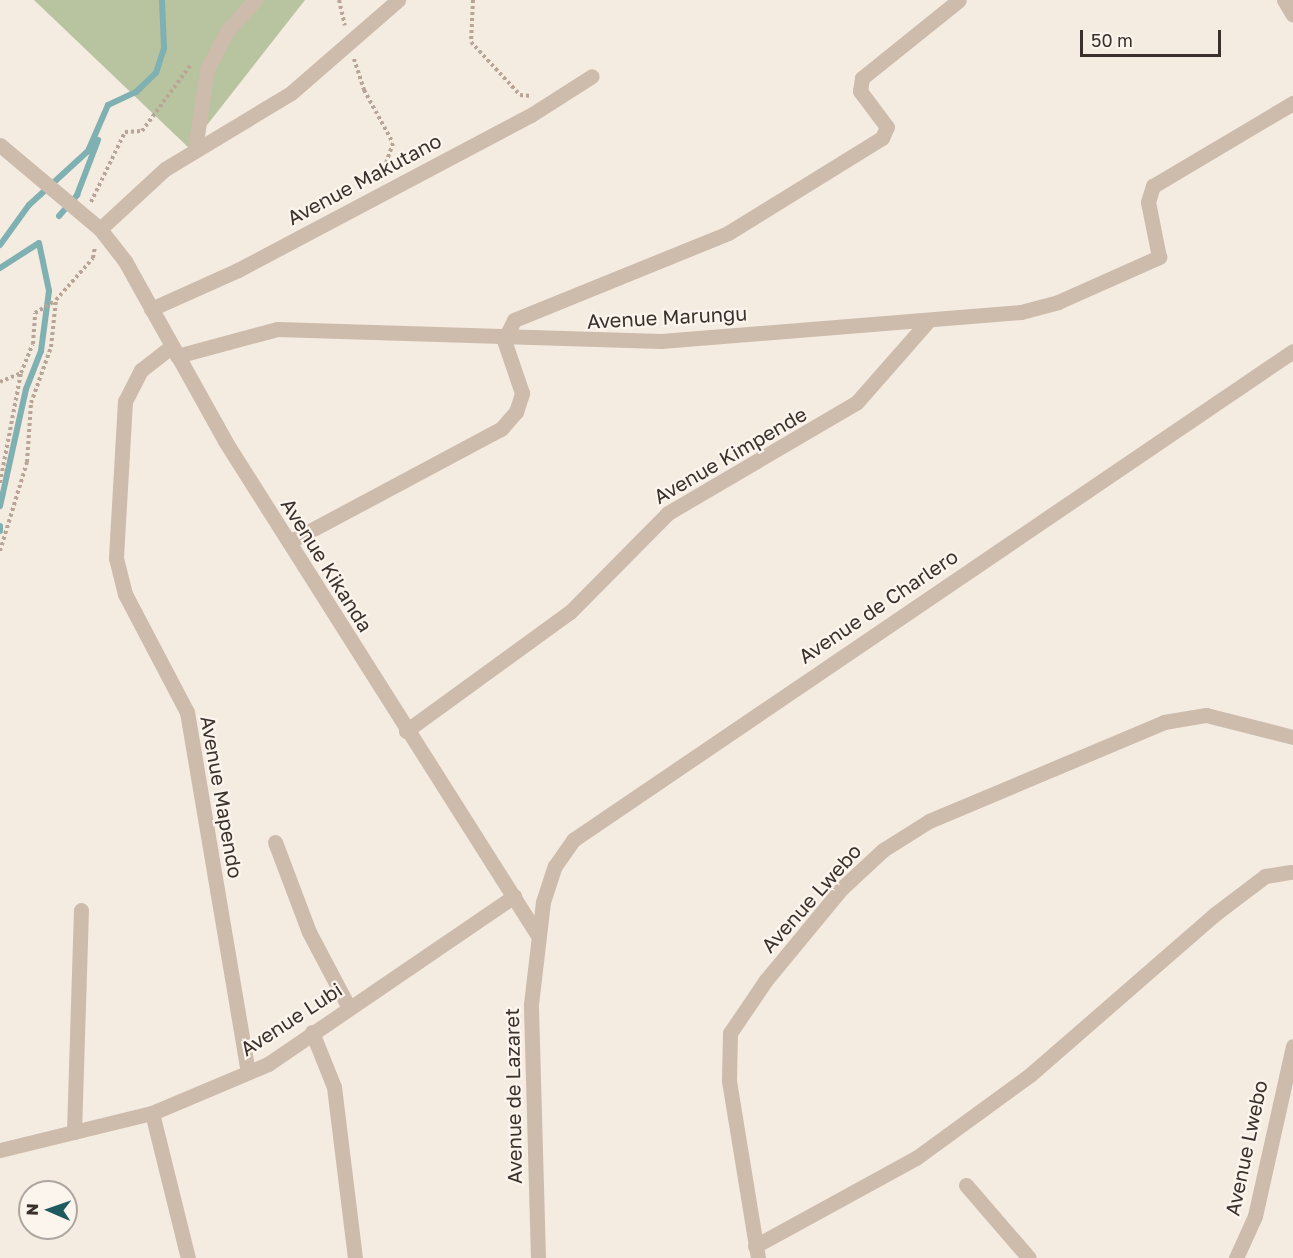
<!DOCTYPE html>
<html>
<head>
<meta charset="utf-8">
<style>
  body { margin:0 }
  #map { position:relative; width:1293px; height:1258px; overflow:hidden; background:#f4ebe1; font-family:"Golos Text",sans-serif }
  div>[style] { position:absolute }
  .green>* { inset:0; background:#b8c4a0 }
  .stream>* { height:6px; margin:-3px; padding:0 3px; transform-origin:3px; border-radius:3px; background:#7fb0b2 }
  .path>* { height:4px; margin-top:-2px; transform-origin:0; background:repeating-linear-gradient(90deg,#b9a596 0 3px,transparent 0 6px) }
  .minor>* { height:15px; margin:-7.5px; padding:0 7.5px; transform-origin:7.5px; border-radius:7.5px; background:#cdbbac }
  span { translate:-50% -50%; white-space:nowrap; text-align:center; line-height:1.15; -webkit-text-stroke:4.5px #fbf5ee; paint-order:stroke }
  .street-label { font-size:20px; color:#3b302b }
  .north { position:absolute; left:18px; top:1180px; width:60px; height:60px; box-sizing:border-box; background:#fbf5ee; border:2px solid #aea6a0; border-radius:50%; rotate:272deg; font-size:16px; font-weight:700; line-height:24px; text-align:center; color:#3b302b }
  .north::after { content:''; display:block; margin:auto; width:21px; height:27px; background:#1f5a5e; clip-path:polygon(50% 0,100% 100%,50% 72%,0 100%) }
  .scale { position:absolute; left:1080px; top:30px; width:141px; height:27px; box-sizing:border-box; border:3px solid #3b302b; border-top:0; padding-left:8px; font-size:18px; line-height:21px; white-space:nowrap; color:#3b302b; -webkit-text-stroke:4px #fbf5ee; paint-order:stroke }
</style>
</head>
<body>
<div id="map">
  <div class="green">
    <i style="clip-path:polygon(34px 0,305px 0,189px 148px)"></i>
  </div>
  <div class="stream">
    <i style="left:59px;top:216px;width:28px;rotate:-49deg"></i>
    <i style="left:77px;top:195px;width:59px;rotate:-69.1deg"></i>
    <i style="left:0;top:245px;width:49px;rotate:-54.1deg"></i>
    <i style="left:29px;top:205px;width:80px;rotate:-42.5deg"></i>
    <i style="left:88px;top:151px;width:50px;rotate:-66.5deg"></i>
    <i style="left:108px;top:105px;width:31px;rotate:-25deg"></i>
    <i style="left:136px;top:92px;width:28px;rotate:-44deg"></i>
    <i style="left:156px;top:73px;width:26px;rotate:-72deg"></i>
    <i style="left:164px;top:48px;width:48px;rotate:-92.4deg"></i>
    <i style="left:0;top:268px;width:46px;rotate:-32.7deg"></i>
    <i style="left:39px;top:243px;width:49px;rotate:78.2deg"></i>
    <i style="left:49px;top:291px;width:61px;rotate:97.6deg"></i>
    <i style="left:41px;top:351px;width:41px;rotate:111.5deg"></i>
    <i style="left:26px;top:389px;width:120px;rotate:102.5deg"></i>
    <i style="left:0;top:526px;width:5px;rotate:90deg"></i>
  </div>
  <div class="path">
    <i style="left:339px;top:0;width:26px;rotate:77deg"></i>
    <i style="left:473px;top:0;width:42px;rotate:92.7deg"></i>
    <i style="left:471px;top:42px;width:72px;rotate:47.2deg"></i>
    <i style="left:520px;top:95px;width:12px;rotate:5deg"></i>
    <i style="left:354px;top:59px;width:33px;rotate:72deg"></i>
    <i style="left:364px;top:90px;width:60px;rotate:61.3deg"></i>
    <i style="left:393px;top:143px;width:24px;rotate:109deg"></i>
    <i style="left:385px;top:166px;width:9px;rotate:72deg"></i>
    <i style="left:91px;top:202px;width:78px;rotate:-64.1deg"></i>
    <i style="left:125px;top:132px;width:17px;rotate:-3deg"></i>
    <i style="left:142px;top:131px;width:81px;rotate:-53.6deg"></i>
    <i style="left:0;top:382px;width:23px;rotate:-23deg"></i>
    <i style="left:0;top:483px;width:112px;rotate:-79.2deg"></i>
    <i style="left:21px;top:373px;width:31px;rotate:-68deg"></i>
    <i style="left:33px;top:344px;width:31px;rotate:-86deg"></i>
    <i style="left:35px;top:313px;width:23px;rotate:-31deg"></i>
    <i style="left:0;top:551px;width:93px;rotate:-73.1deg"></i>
    <i style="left:27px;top:462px;width:59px;rotate:-86.1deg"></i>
    <i style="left:31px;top:403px;width:59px;rotate:-70.3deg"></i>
    <i style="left:51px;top:347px;width:47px;rotate:-83.9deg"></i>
    <i style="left:56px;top:300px;width:56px;rotate:-48.6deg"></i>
    <i style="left:93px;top:258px;width:11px;rotate:-80deg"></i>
  </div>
  <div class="minor">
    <i style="left:1284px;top:0;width:17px;rotate:59deg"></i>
    <i style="left:0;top:145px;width:131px;rotate:40deg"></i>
    <i style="left:100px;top:229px;width:41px;rotate:52deg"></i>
    <i style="left:125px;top:261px;width:206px;rotate:60.9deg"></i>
    <i style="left:225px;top:441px;width:583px;rotate:57.67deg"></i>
    <i style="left:195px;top:149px;width:81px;rotate:-81.5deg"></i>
    <i style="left:207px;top:69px;width:43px;rotate:-62.2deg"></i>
    <i style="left:227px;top:31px;width:42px;rotate:-47.9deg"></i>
    <i style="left:100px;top:229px;width:88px;rotate:-42.7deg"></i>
    <i style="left:165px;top:169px;width:147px;rotate:-31.1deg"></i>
    <i style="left:291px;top:93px;width:142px;rotate:-41deg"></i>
    <i style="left:151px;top:309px;width:95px;rotate:-24.1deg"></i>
    <i style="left:238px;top:270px;width:331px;rotate:-27.9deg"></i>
    <i style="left:531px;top:115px;width:72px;rotate:-32.6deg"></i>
    <i style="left:172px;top:346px;width:39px;rotate:142deg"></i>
    <i style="left:141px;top:370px;width:35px;rotate:117deg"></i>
    <i style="left:125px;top:401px;width:157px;rotate:93.3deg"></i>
    <i style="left:116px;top:558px;width:37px;rotate:76deg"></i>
    <i style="left:125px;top:594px;width:133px;rotate:62.3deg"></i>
    <i style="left:187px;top:712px;width:365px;rotate:80.4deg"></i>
    <i style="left:177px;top:356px;width:104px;rotate:-15.1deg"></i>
    <i style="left:277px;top:329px;width:384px;rotate:1.8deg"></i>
    <i style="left:661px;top:341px;width:361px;rotate:-4.6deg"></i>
    <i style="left:1021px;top:312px;width:38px;rotate:-15deg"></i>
    <i style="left:1058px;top:302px;width:111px;rotate:-24deg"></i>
    <i style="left:1159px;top:257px;width:56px;rotate:-101.3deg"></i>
    <i style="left:1148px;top:202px;width:17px;rotate:-73deg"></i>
    <i style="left:1153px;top:186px;width:163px;rotate:-30.7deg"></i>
    <i style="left:289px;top:542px;width:240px;rotate:-28.1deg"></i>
    <i style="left:501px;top:429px;width:23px;rotate:-49deg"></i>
    <i style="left:516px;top:412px;width:20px;rotate:-72deg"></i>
    <i style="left:522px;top:393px;width:56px;rotate:-108.8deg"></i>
    <i style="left:504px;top:340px;width:22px;rotate:-63deg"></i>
    <i style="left:514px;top:320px;width:231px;rotate:-22.1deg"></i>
    <i style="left:728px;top:233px;width:181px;rotate:-31.7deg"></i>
    <i style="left:882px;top:138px;width:12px;rotate:-66deg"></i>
    <i style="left:887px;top:127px;width:45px;rotate:-126.9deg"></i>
    <i style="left:860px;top:91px;width:13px;rotate:-81deg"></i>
    <i style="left:862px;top:78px;width:124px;rotate:-38.8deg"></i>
    <i style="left:406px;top:731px;width:203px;rotate:-36deg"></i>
    <i style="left:570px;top:612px;width:139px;rotate:-45.3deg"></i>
    <i style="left:668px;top:513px;width:219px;rotate:-30.4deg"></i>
    <i style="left:857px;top:402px;width:109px;rotate:-48.7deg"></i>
    <i style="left:275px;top:842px;width:96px;rotate:69.3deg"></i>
    <i style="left:309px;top:932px;width:84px;rotate:62.2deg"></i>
    <i style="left:312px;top:1032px;width:59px;rotate:68.2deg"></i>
    <i style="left:334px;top:1087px;width:172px;rotate:83deg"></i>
    <i style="left:152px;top:1113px;width:149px;rotate:76.1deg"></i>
    <i style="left:74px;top:1132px;width:222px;rotate:-88.2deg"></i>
    <i style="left:0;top:1150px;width:156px;rotate:-13.7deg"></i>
    <i style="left:152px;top:1113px;width:126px;rotate:-22.9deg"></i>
    <i style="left:268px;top:1064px;width:298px;rotate:-34.3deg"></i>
    <i style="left:966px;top:1185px;width:96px;rotate:49.2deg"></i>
    <i style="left:755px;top:1246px;width:183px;rotate:-28.7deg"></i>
    <i style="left:916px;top:1158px;width:142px;rotate:-36.1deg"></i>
    <i style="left:1031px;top:1074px;width:244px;rotate:-41deg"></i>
    <i style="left:1215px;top:914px;width:63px;rotate:-37.2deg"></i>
    <i style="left:1265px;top:876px;width:26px;rotate:-9deg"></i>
    <i style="left:538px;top:1258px;width:254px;rotate:-91.6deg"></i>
    <i style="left:531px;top:1004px;width:103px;rotate:-83.3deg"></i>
    <i style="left:543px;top:902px;width:38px;rotate:-72deg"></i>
    <i style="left:555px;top:866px;width:32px;rotate:-55deg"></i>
    <i style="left:573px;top:840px;width:870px;rotate:-34.18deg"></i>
    <i style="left:758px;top:1258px;width:180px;rotate:-99.3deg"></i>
    <i style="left:729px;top:1080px;width:47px;rotate:-88.8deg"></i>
    <i style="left:730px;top:1033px;width:64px;rotate:-55.8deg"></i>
    <i style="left:766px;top:980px;width:118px;rotate:-50.5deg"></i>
    <i style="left:841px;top:889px;width:57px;rotate:-42.9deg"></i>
    <i style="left:883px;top:850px;width:54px;rotate:-32.2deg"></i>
    <i style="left:929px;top:821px;width:255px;rotate:-22.8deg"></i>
    <i style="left:1164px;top:722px;width:43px;rotate:-9.5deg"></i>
    <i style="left:1206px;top:715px;width:90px;rotate:14.2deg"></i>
    <i style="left:1236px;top:1258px;width:46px;rotate:-65.7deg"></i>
    <i style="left:1255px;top:1216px;width:174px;rotate:-77.4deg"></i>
  </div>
  <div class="street-label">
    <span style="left:364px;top:179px;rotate:-28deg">Avenue Makutano</span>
    <span style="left:667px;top:317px;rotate:-3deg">Avenue Marungu</span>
    <span style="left:730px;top:455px;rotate:-30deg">Avenue Kimpende</span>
    <span style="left:327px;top:565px;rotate:58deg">Avenue Kikanda</span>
    <span style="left:878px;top:606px;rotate:-34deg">Avenue de Charlero</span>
    <span style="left:222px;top:797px;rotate:80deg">Avenue Mapendo</span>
    <span style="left:811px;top:898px;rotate:-48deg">Avenue Lwebo</span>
    <span style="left:291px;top:1019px;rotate:-33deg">Avenue Lubi</span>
    <span style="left:513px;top:1096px;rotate:-91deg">Avenue de Lazaret</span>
    <span style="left:1246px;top:1148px;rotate:-78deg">Avenue Lwebo</span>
  </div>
  <div class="north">N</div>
  <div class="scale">50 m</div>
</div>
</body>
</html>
